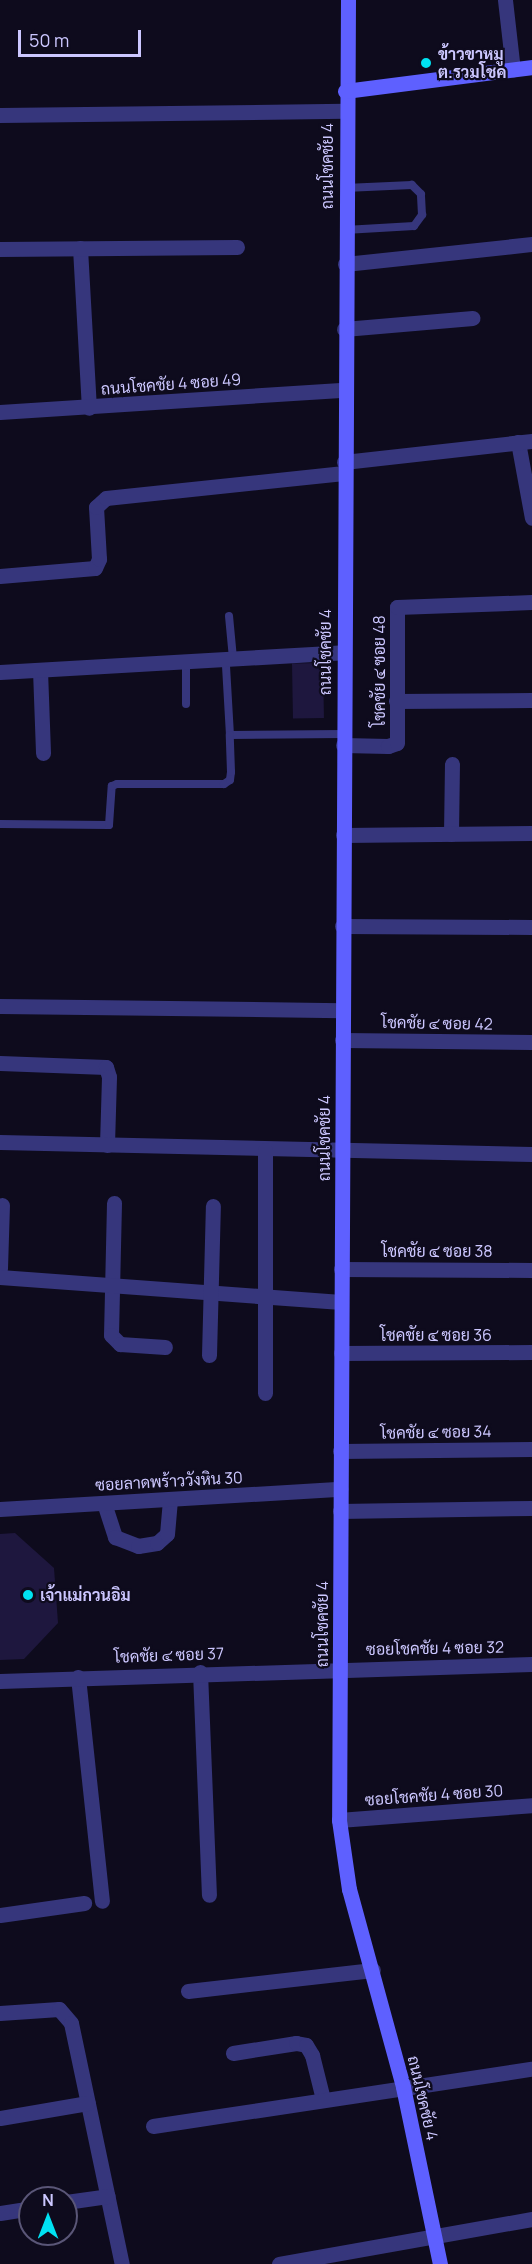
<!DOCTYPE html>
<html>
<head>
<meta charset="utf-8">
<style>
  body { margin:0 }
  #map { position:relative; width:532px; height:2264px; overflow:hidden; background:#0e0b1d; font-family:Manrope,Sarabun,sans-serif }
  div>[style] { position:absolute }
  .building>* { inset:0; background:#1e173e; transform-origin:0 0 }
  .lane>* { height:8px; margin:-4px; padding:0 4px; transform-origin:4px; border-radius:4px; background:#36367c }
  .street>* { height:15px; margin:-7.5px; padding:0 7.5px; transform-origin:7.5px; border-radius:7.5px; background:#36367c }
  .secondary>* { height:15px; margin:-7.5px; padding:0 7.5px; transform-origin:7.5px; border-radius:7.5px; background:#5e60ff }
  .dots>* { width:16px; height:16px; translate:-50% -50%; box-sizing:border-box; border:3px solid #0e0b1d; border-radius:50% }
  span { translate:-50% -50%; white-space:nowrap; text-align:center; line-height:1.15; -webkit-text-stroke:4.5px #0e0b1d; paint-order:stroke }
  .poi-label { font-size:16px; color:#ccc7ff; font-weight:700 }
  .left { translate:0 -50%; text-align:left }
  .street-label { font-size:16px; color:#ccc7ff }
  .north { position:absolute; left:18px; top:2186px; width:60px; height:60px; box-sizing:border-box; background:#0e0b1d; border:2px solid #5a5677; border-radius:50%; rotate:0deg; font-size:16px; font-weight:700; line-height:24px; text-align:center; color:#ccc7ff }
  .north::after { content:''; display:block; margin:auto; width:21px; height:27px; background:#00e2f2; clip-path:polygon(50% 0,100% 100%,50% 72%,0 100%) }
  .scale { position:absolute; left:18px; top:30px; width:123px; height:27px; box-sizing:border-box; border:3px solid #ccc7ff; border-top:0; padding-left:8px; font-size:18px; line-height:21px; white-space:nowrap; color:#ccc7ff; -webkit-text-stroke:4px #0e0b1d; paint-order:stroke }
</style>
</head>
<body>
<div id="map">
  <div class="building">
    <i style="left:323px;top:663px;width:55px;height:31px;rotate:89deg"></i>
    <i style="clip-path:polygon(15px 1533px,54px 1568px,58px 1623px,24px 1659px,0 1660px,0 1534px)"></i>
  </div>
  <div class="lane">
    <i style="left:345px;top:230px;width:69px;rotate:-3.3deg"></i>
    <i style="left:414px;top:226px;width:14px;rotate:-54deg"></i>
    <i style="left:422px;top:215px;width:21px;rotate:-93deg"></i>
    <i style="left:421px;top:194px;width:13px;rotate:-135deg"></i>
    <i style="left:412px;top:185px;width:67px;rotate:177.4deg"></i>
    <i style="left:229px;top:616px;width:42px;rotate:84.6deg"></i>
    <i style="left:186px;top:661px;width:43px;rotate:90deg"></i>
    <i style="left:226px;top:666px;width:69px;rotate:86.7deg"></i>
    <i style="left:230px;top:735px;width:113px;rotate:-0.5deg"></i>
    <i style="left:0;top:824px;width:109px;rotate:0.5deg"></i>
    <i style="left:109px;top:825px;width:39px;rotate:-86deg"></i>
    <i style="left:112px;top:786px;width:5px;rotate:-22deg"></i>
    <i style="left:117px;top:784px;width:107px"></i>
    <i style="left:224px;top:784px;width:7px;rotate:-34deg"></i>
    <i style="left:230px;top:780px;width:8px;rotate:-83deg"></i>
    <i style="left:231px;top:772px;width:37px;rotate:-92deg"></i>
  </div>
  <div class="street">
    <i style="left:505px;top:0;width:70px;rotate:83.5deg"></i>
    <i style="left:0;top:115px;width:345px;rotate:-0.7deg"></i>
    <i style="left:80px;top:248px;width:160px;rotate:86.8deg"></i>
    <i style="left:0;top:249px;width:237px;rotate:-0.5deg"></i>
    <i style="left:345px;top:264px;width:188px;rotate:-6.1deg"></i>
    <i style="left:344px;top:329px;width:129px;rotate:-4.9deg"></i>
    <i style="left:0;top:412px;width:345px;rotate:-3.7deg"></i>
    <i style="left:518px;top:442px;width:77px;rotate:79.6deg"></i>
    <i style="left:344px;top:462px;width:189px;rotate:-6.4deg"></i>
    <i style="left:0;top:576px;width:95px;rotate:-4.8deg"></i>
    <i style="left:95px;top:568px;width:10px;rotate:-66deg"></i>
    <i style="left:99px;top:559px;width:52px;rotate:-93.3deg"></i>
    <i style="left:96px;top:507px;width:13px;rotate:-42deg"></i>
    <i style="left:106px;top:498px;width:239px;rotate:-6deg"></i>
    <i style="left:40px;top:670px;width:83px;rotate:87.9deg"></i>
    <i style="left:0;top:672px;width:344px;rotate:-3.3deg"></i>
    <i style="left:396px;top:701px;width:136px;rotate:-0.4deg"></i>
    <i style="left:343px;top:745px;width:45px;rotate:1.3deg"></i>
    <i style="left:388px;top:746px;width:9px;rotate:-18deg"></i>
    <i style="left:397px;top:743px;width:136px;rotate:-90deg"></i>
    <i style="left:397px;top:607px;width:135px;rotate:-2.1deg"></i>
    <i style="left:451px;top:834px;width:70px;rotate:-89.2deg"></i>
    <i style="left:343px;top:835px;width:189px;rotate:-0.6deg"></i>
    <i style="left:342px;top:926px;width:190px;rotate:0.3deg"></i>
    <i style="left:0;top:1006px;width:342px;rotate:0.7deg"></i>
    <i style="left:342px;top:1040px;width:190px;rotate:0.6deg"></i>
    <i style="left:0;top:1063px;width:106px;rotate:2.2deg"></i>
    <i style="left:106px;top:1067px;width:10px;rotate:73deg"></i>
    <i style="left:109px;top:1077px;width:68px;rotate:91.7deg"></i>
    <i style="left:0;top:1142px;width:532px;rotate:1.29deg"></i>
    <i style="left:114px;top:1203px;width:132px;rotate:91.3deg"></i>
    <i style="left:111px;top:1335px;width:13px;rotate:45deg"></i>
    <i style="left:120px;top:1344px;width:45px;rotate:3.8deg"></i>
    <i style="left:0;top:1268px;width:63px;rotate:-88.2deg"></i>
    <i style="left:341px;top:1269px;width:191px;rotate:0.3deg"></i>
    <i style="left:0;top:1277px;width:342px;rotate:4.2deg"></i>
    <i style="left:341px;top:1353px;width:191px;rotate:-0.3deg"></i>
    <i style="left:209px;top:1355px;width:149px;rotate:-88.5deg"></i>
    <i style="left:265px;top:1393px;width:243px;rotate:-90deg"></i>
    <i style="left:340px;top:1451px;width:192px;rotate:-0.6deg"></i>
    <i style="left:104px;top:1503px;width:36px;rotate:72deg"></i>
    <i style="left:115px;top:1537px;width:25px;rotate:21deg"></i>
    <i style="left:138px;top:1546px;width:19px;rotate:-9deg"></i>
    <i style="left:157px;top:1543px;width:13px;rotate:-42deg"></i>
    <i style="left:167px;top:1534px;width:35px;rotate:-85deg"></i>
    <i style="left:0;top:1509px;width:341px;rotate:-3.4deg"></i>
    <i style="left:340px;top:1511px;width:192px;rotate:-0.9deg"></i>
    <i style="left:200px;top:1672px;width:223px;rotate:87.7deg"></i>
    <i style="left:78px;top:1677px;width:225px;rotate:83.9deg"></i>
    <i style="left:0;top:1681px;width:532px;rotate:-1.83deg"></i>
    <i style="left:339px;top:1820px;width:194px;rotate:-4.4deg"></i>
    <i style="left:0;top:1915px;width:85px;rotate:-8.1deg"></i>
    <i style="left:188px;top:1991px;width:186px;rotate:-6.5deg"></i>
    <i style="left:0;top:2013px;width:59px;rotate:-3.9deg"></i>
    <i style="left:59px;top:2009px;width:18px;rotate:49deg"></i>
    <i style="left:71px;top:2023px;width:246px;rotate:78.1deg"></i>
    <i style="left:233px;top:2053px;width:64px;rotate:-9deg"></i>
    <i style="left:296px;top:2043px;width:10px;rotate:11deg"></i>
    <i style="left:306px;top:2045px;width:12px;rotate:59deg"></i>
    <i style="left:312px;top:2055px;width:45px;rotate:76deg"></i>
    <i style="left:0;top:2118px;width:89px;rotate:-9.7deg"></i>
    <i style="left:153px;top:2126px;width:383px;rotate:-8.6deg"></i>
    <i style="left:66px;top:2202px;width:42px;rotate:-8.1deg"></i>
    <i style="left:0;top:2213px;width:30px;rotate:-9deg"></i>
    <i style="left:279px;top:2264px;width:257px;rotate:-10.1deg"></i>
  </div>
  <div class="secondary">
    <i style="left:348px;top:0;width:1820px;rotate:90.28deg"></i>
    <i style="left:339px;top:1820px;width:70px;rotate:81.8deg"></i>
    <i style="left:349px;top:1889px;width:205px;rotate:74.7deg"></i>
    <i style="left:403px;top:2087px;width:181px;rotate:78.2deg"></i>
    <i style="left:345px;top:91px;width:189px;rotate:-7.3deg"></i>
  </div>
  <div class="dots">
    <i style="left:426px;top:63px;background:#00e2f2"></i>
    <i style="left:28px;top:1595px;background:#00e2f2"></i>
  </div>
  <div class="poi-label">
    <span class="left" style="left:438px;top:63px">ข้าวขาหมู<br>ต.รวมโชค</span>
    <span class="left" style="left:40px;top:1595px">เจ้าแม่กวนอิม</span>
  </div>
  <div class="street-label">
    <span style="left:327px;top:166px;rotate:-90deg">ถนนโชคชัย 4</span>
    <span style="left:171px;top:384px;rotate:-4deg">ถนนโชคชัย 4 ซอย 49</span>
    <span style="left:325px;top:652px;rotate:-90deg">ถนนโชคชัย 4</span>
    <span style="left:379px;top:671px;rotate:-90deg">โชคชัย ๔ ซอย 48</span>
    <span style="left:437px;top:1023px;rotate:1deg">โชคชัย ๔ ซอย 42</span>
    <span style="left:324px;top:1138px;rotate:-90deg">ถนนโชคชัย 4</span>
    <span style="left:437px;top:1251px">โชคชัย ๔ ซอย 38</span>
    <span style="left:436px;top:1335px">โชคชัย ๔ ซอย 36</span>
    <span style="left:436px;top:1432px;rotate:-1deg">โชคชัย ๔ ซอย 34</span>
    <span style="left:169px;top:1481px;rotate:-3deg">ซอยลาดพร้าววังหิน 30</span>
    <span style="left:322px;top:1624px;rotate:-90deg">ถนนโชคชัย 4</span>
    <span style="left:435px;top:1648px;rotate:-1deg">ซอยโชคชัย 4 ซอย 32</span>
    <span style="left:169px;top:1655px;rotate:-2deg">โชคชัย ๔ ซอย 37</span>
    <span style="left:434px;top:1795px;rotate:-4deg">ซอยโชคชัย 4 ซอย 30</span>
    <span style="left:423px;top:2098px;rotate:77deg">ถนนโชคชัย 4</span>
  </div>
  <div class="north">N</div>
  <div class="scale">50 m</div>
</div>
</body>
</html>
